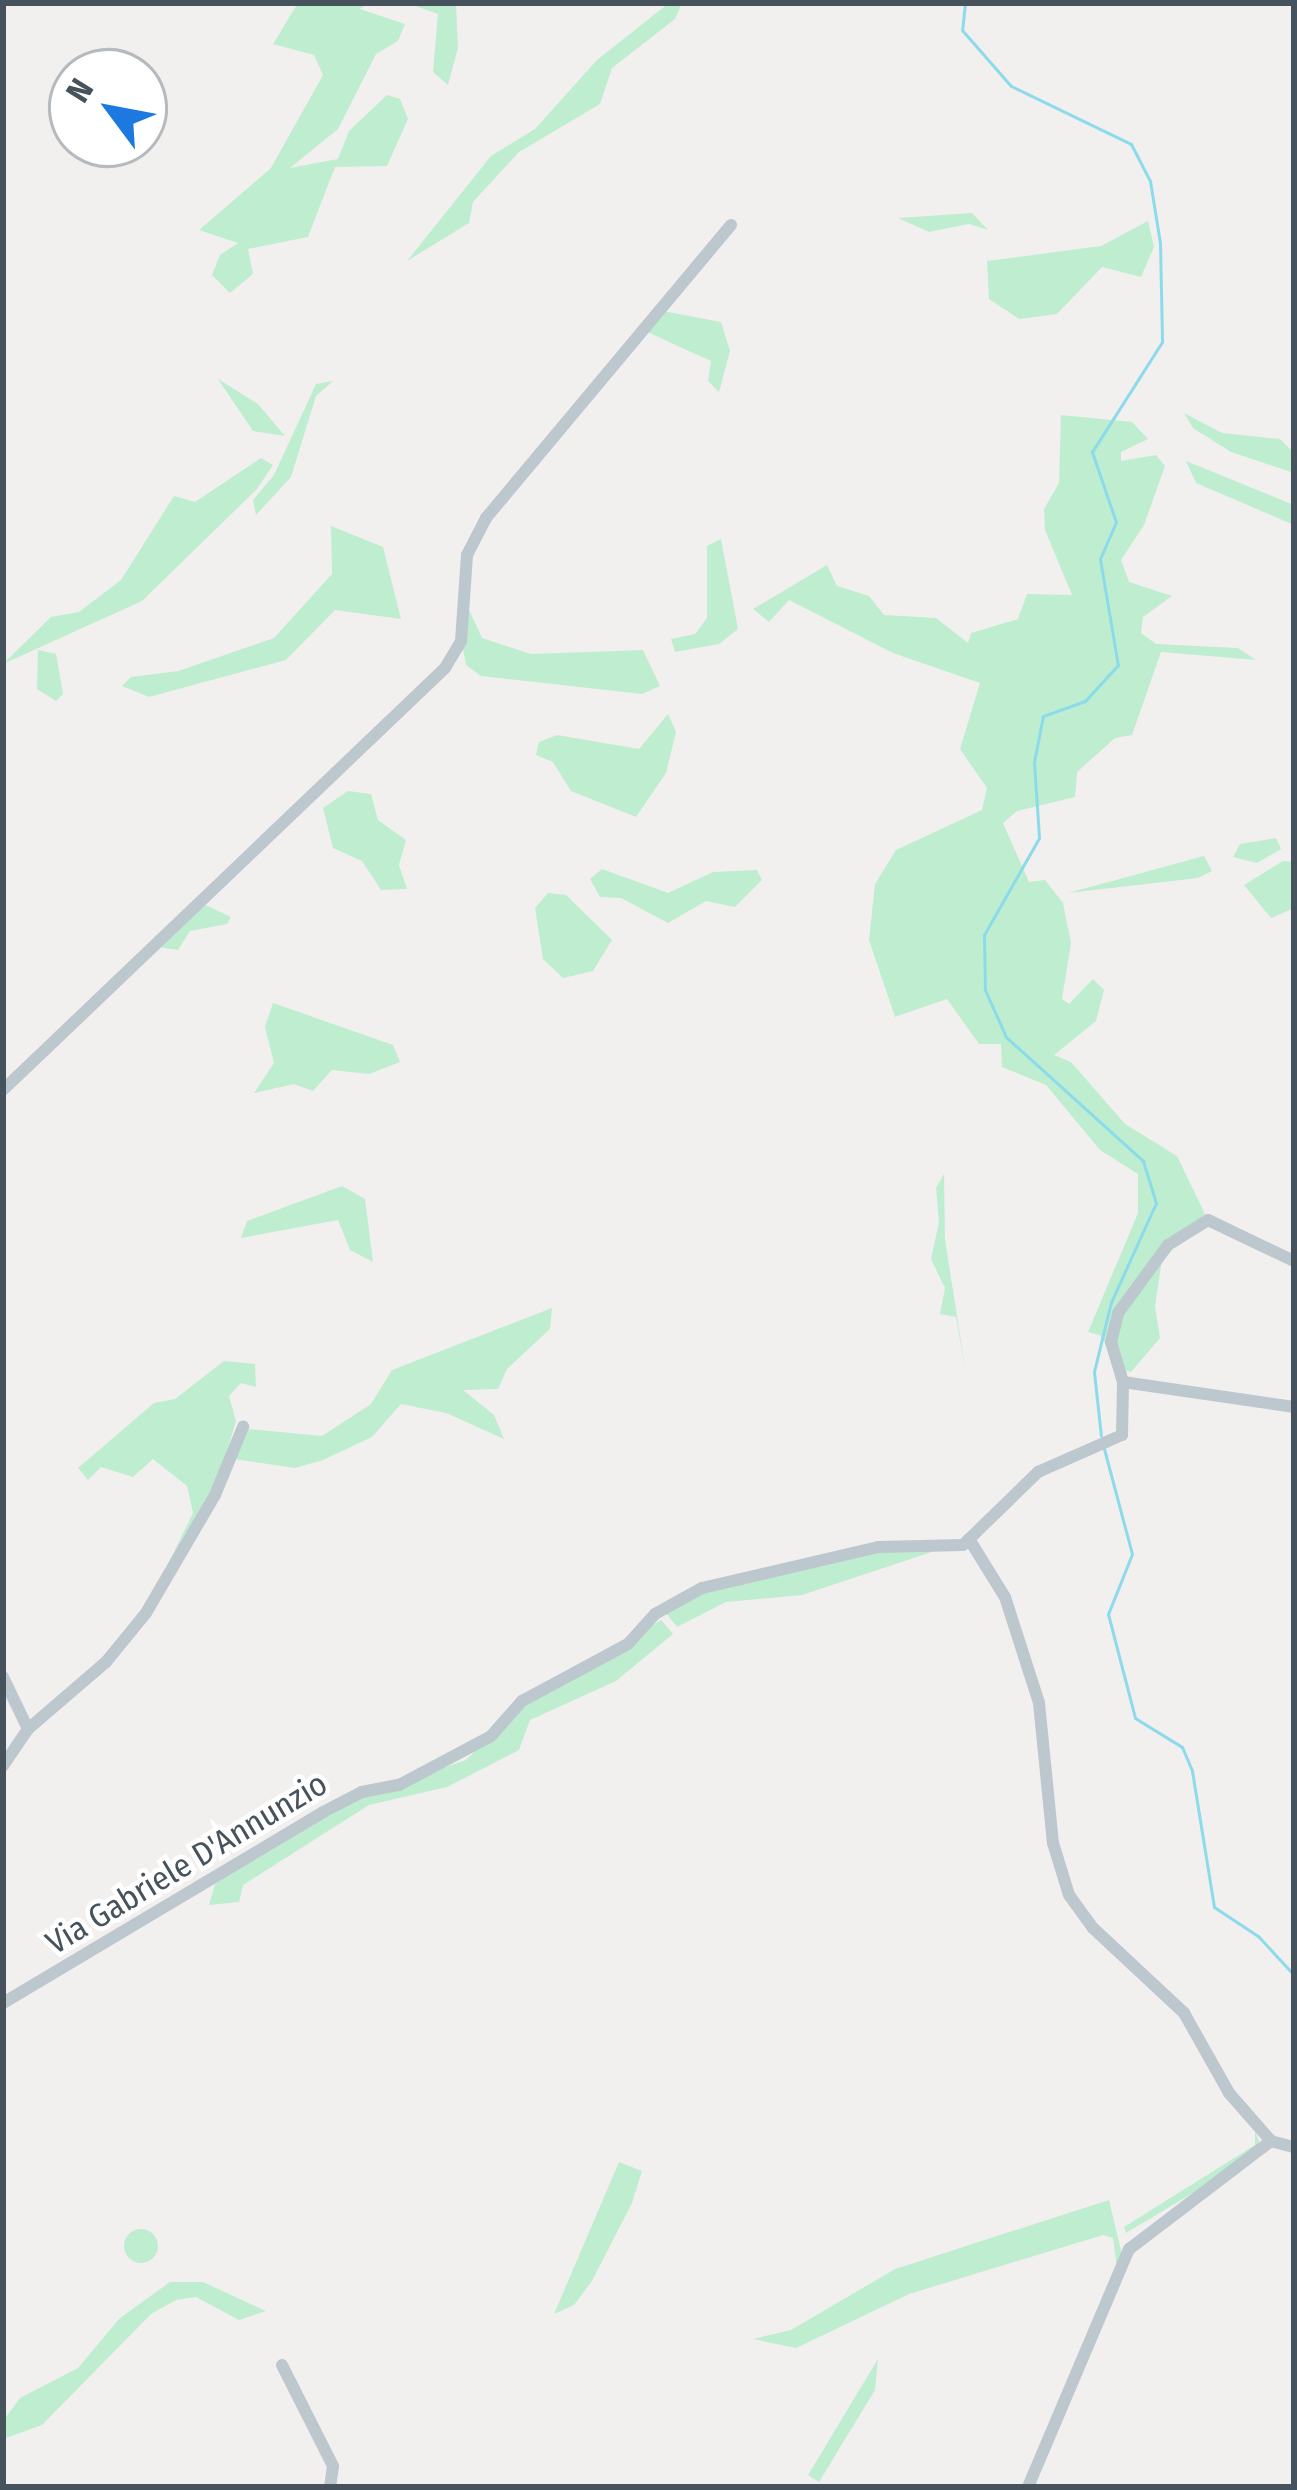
<!DOCTYPE html>
<html>
<head>
<meta charset="utf-8">
<style>
  body { margin:0 }
  #map { position:relative; width:1297px; height:2490px; overflow:hidden; background:#f2efef; font-family:"Fira Sans Condensed",sans-serif }
  div>[style] { position:absolute }
  .green>* { inset:0; background:#beeecf }
  .round { border-radius:50% }
  .stream>* { height:3px; margin:-1.5px; padding:0 1.5px; transform-origin:1.5px; border-radius:1.5px; background:#8cdbeb }
  .minor>* { height:12px; margin:-6px; padding:0 6px; transform-origin:6px; border-radius:6px; background:#bdc7ce }
  span { translate:-50% -50%; white-space:nowrap; text-align:center; line-height:1.15; -webkit-text-stroke:9px #fff; paint-order:stroke }
  .street-label { font-size:33px; color:#47535c }
  .frame { position:absolute; inset:0; border:6px solid #47535c; pointer-events:none }
  .north { position:absolute; left:48px; top:48px; width:120px; height:120px; box-sizing:border-box; background:#fff; border:3px solid #b5babe; border-radius:50%; rotate:302deg; font-size:33px; font-weight:700; line-height:48px; text-align:center; color:#47535c }
  .north::after { content:''; display:block; margin:auto; width:42px; height:54px; background:#1b79df; clip-path:polygon(50% 0,100% 100%,50% 72%,0 100%) }
</style>
</head>
<body>
<div id="map">
  <div class="green">
    <i style="clip-path:polygon(298px 3px,367px 3px,360px 9px,405px 24px,398px 41px,376px 54px,338px 129px,290px 168px,338px 159px,349px 131px,387px 95px,400px 99px,408px 119px,387px 166px,335px 167px,308px 237px,248px 249px,253px 274px,230px 293px,212px 275px,220px 255px,238px 243px,199px 230px,271px 168px,323px 75px,314px 55px,273px 44px)"></i>
    <i style="clip-path:polygon(407px 3px,456px 3px,458px 48px,448px 85px,433px 72px,438px 14px)"></i>
    <i style="clip-path:polygon(669px 3px,682px 3px,675px 19px,612px 68px,600px 104px,519px 152px,473px 202px,469px 223px,407px 261px,491px 156px,535px 129px,597px 60px)"></i>
    <i style="clip-path:polygon(972px 213px,988px 230px,969px 224px,929px 232px,898px 218px)"></i>
    <i style="clip-path:polygon(1148px 221px,1154px 247px,1141px 277px,1102px 267px,1057px 314px,1019px 319px,989px 299px,987px 261px,1101px 246px)"></i>
    <i style="clip-path:polygon(663px 311px,721px 322px,730px 351px,719px 392px,708px 381px,711px 361px,645px 331px,643px 321px)"></i>
    <i style="clip-path:polygon(218px 379px,258px 404px,285px 436px,253px 431px)"></i>
    <i style="clip-path:polygon(333px 381px,316px 396px,291px 477px,256px 515px,253px 500px,274px 475px,316px 384px)"></i>
    <i style="clip-path:polygon(1184px 413px,1222px 433px,1280px 439px,1294px 453px,1294px 473px,1231px 452px,1193px 428px)"></i>
    <i style="clip-path:polygon(1061px 415px,1132px 422px,1148px 439px,1121px 452px,1121px 461px,1156px 455px,1165px 466px,1144px 525px,1121px 560px,1129px 582px,1172px 596px,1143px 617px,1141px 633px,1156px 644px,1238px 648px,1256px 660px,1161px 652px,1132px 735px,1115px 738px,1077px 772px,1075px 797px,1017px 811px,1003px 823px,1029px 882px,1045px 880px,1063px 903px,1071px 943px,1062px 999px,1069px 1004px,1093px 979px,1104px 990px,1096px 1021px,1054px 1055px,1071px 1062px,1125px 1124px,1177px 1156px,1205px 1214px,1163px 1253px,1155px 1306px,1160px 1338px,1131px 1372px,1121px 1369px,1100px 1335px,1088px 1332px,1138px 1213px,1138px 1174px,1100px 1150px,1046px 1085px,1002px 1067px,1001px 1044px,979px 1044px,947px 999px,895px 1017px,869px 940px,875px 884px,896px 850px,982px 810px,987px 788px,960px 749px,980px 683px,893px 653px,789px 600px,769px 622px,753px 609px,827px 565px,837px 586px,869px 596px,884px 615px,936px 618px,968px 643px,971px 633px,1018px 619px,1027px 594px,1072px 595px,1045px 530px,1044px 509px,1059px 483px)"></i>
    <i style="clip-path:polygon(261px 458px,273px 465px,257px 489px,142px 601px,3px 664px,51px 617px,79px 612px,121px 580px,174px 496px,195px 502px)"></i>
    <i style="clip-path:polygon(1186px 461px,1294px 505px,1294px 525px,1196px 483px)"></i>
    <i style="clip-path:polygon(331px 526px,383px 547px,401px 619px,335px 610px,286px 660px,149px 697px,122px 686px,131px 677px,178px 671px,274px 638px,332px 574px)"></i>
    <i style="clip-path:polygon(721px 539px,738px 629px,719px 644px,675px 652px,671px 639px,695px 634px,707px 618px,707px 546px)"></i>
    <i style="clip-path:polygon(466px 603px,482px 638px,531px 654px,643px 650px,660px 686px,642px 694px,481px 676px,466px 665px,460px 634px)"></i>
    <i style="clip-path:polygon(38px 650px,56px 654px,63px 694px,56px 701px,37px 689px)"></i>
    <i style="clip-path:polygon(668px 714px,676px 732px,666px 773px,636px 817px,571px 791px,553px 762px,536px 755px,539px 742px,557px 735px,639px 749px)"></i>
    <i style="clip-path:polygon(348px 791px,371px 794px,378px 820px,406px 840px,399px 865px,407px 889px,381px 890px,362px 861px,333px 848px,323px 808px)"></i>
    <i style="clip-path:polygon(1276px 838px,1281px 849px,1257px 863px,1233px 857px,1240px 844px)"></i>
    <i style="clip-path:polygon(1204px 856px,1212px 871px,1198px 878px,1068px 893px)"></i>
    <i style="clip-path:polygon(1283px 861px,1294px 862px,1294px 908px,1271px 918px,1244px 885px)"></i>
    <i style="clip-path:polygon(602px 869px,668px 893px,713px 872px,757px 870px,762px 880px,735px 907px,706px 901px,668px 923px,621px 898px,600px 897px,590px 879px)"></i>
    <i style="clip-path:polygon(548px 893px,566px 895px,612px 940px,593px 971px,563px 978px,543px 959px,535px 908px)"></i>
    <i style="clip-path:polygon(203px 904px,231px 917px,227px 924px,190px 931px,178px 950px,158px 947px)"></i>
    <i style="clip-path:polygon(273px 1003px,393px 1045px,400px 1062px,369px 1074px,332px 1070px,313px 1091px,294px 1084px,254px 1093px,274px 1063px,265px 1027px)"></i>
    <i style="clip-path:polygon(944px 1174px,945px 1239px,966px 1374px,956px 1317px,940px 1314px,945px 1288px,931px 1259px,939px 1222px,936px 1188px)"></i>
    <i style="clip-path:polygon(342px 1186px,365px 1199px,373px 1262px,350px 1250px,338px 1220px,241px 1238px,247px 1221px)"></i>
    <i style="clip-path:polygon(552px 1308px,550px 1329px,507px 1369px,498px 1389px,463px 1390px,494px 1415px,504px 1439px,446px 1413px,401px 1404px,372px 1437px,323px 1460px,295px 1468px,234px 1459px,249px 1429px,322px 1436px,371px 1404px,392px 1370px)"></i>
    <i style="clip-path:polygon(224px 1361px,255px 1364px,256px 1387px,241px 1383px,229px 1396px,236px 1421px,225px 1458px,212px 1489px,166px 1568px,193px 1513px,187px 1486px,153px 1459px,133px 1477px,101px 1467px,88px 1480px,78px 1468px,154px 1403px,175px 1399px)"></i>
    <i style="clip-path:polygon(947px 1547px,802px 1595px,726px 1602px,677px 1627px,665px 1612px,689px 1596px,872px 1550px)"></i>
    <i style="clip-path:polygon(661px 1620px,673px 1634px,616px 1681px,530px 1720px,519px 1750px,447px 1787px,369px 1805px,243px 1885px,239px 1902px,209px 1905px,215px 1884px,228px 1875px,359px 1797px,466px 1760px,518px 1709px)"></i>
    <i style="clip-path:polygon(1255px 2131px,1261px 2146px,1238px 2166px,1126px 2233px,1124px 2227px,1255px 2145px)"></i>
    <i style="clip-path:polygon(619px 2162px,642px 2171px,632px 2203px,592px 2281px,574px 2305px,554px 2314px)"></i>
    <i style="clip-path:polygon(1109px 2200px,1122px 2255px,1117px 2269px,1113px 2238px,1103px 2235px,909px 2294px,796px 2348px,753px 2339px,791px 2330px,895px 2269px)"></i>
    <i class="round" style="left:124px;top:2229px;width:34px;height:34px"></i>
    <i style="clip-path:polygon(170px 2282px,203px 2282px,266px 2311px,239px 2320px,196px 2297px,176px 2300px,151px 2314px,42px 2425px,3px 2439px,3px 2421px,20px 2398px,78px 2368px,120px 2318px)"></i>
    <i style="clip-path:polygon(878px 2359px,875px 2390px,819px 2482px,808px 2475px)"></i>
  </div>
  <div class="stream">
    <i style="left:965px;top:3px;width:27px;rotate:96deg"></i>
    <i style="left:962px;top:30px;width:74px;rotate:48.8deg"></i>
    <i style="left:1011px;top:86px;width:133px;rotate:25.8deg"></i>
    <i style="left:1131px;top:144px;width:42px;rotate:62.8deg"></i>
    <i style="left:1150px;top:181px;width:63px;rotate:80.8deg"></i>
    <i style="left:1160px;top:243px;width:99px;rotate:88.8deg"></i>
    <i style="left:1162px;top:342px;width:130px;rotate:122.5deg"></i>
    <i style="left:1092px;top:452px;width:74px;rotate:71.1deg"></i>
    <i style="left:1116px;top:522px;width:40px;rotate:113.4deg"></i>
    <i style="left:1100px;top:559px;width:108px;rotate:80.4deg"></i>
    <i style="left:1118px;top:665px;width:49px;rotate:132.5deg"></i>
    <i style="left:1085px;top:701px;width:45px;rotate:160.3deg"></i>
    <i style="left:1043px;top:716px;width:47px;rotate:101.1deg"></i>
    <i style="left:1034px;top:762px;width:76px;rotate:86.2deg"></i>
    <i style="left:1039px;top:838px;width:112px;rotate:119.6deg"></i>
    <i style="left:984px;top:935px;width:55px;rotate:89deg"></i>
    <i style="left:985px;top:990px;width:51px;rotate:65.9deg"></i>
    <i style="left:1006px;top:1037px;width:185px;rotate:42.1deg"></i>
    <i style="left:1143px;top:1161px;width:44px;rotate:72.8deg"></i>
    <i style="left:1156px;top:1203px;width:109px;rotate:114.4deg"></i>
    <i style="left:1111px;top:1302px;width:72px;rotate:103.7deg"></i>
    <i style="left:1094px;top:1372px;width:64px;rotate:83.8deg"></i>
    <i style="left:1103px;top:1445px;width:113px;rotate:75.1deg"></i>
    <i style="left:1132px;top:1554px;width:65px;rotate:111.8deg"></i>
    <i style="left:1108px;top:1614px;width:107px;rotate:75.4deg"></i>
    <i style="left:1135px;top:1718px;width:55px;rotate:31.7deg"></i>
    <i style="left:1182px;top:1747px;width:26px;rotate:67deg"></i>
    <i style="left:1192px;top:1771px;width:138px;rotate:80.8deg"></i>
    <i style="left:1214px;top:1907px;width:53px;rotate:33.4deg"></i>
    <i style="left:1258px;top:1936px;width:53px;rotate:47.3deg"></i>
  </div>
  <div class="minor">
    <i style="left:3px;top:1090px;width:611px;rotate:-43.67deg"></i>
    <i style="left:445px;top:668px;width:31px;rotate:-59deg"></i>
    <i style="left:461px;top:641px;width:86px;rotate:-86deg"></i>
    <i style="left:467px;top:555px;width:42px;rotate:-62.8deg"></i>
    <i style="left:486px;top:518px;width:382px;rotate:-50.1deg"></i>
    <i style="left:1123px;top:1382px;width:173px;rotate:8.3deg"></i>
    <i style="left:969px;top:1539px;width:68px;rotate:58.2deg"></i>
    <i style="left:1005px;top:1597px;width:111px;rotate:72.2deg"></i>
    <i style="left:1039px;top:1703px;width:141px;rotate:84.3deg"></i>
    <i style="left:1053px;top:1843px;width:54px;rotate:72.9deg"></i>
    <i style="left:1069px;top:1895px;width:41px;rotate:54deg"></i>
    <i style="left:1093px;top:1928px;width:125px;rotate:43deg"></i>
    <i style="left:1184px;top:2013px;width:92px;rotate:60.6deg"></i>
    <i style="left:1229px;top:2093px;width:64px;rotate:48.8deg"></i>
    <i style="left:1271px;top:2141px;width:178px;rotate:142.7deg"></i>
    <i style="left:1129px;top:2249px;width:259px;rotate:113deg"></i>
    <i style="left:3px;top:1677px;width:58px;rotate:64.3deg"></i>
    <i style="left:3px;top:1766px;width:45px;rotate:-56deg"></i>
    <i style="left:28px;top:1729px;width:103px;rotate:-40.7deg"></i>
    <i style="left:106px;top:1662px;width:63px;rotate:-50.8deg"></i>
    <i style="left:146px;top:1613px;width:137px;rotate:-59.7deg"></i>
    <i style="left:215px;top:1495px;width:74px;rotate:-67.6deg"></i>
    <i style="left:3px;top:2003px;width:373px;rotate:-30.8deg"></i>
    <i style="left:323px;top:1812px;width:44px;rotate:-27.1deg"></i>
    <i style="left:362px;top:1792px;width:38px;rotate:-11deg"></i>
    <i style="left:399px;top:1785px;width:104px;rotate:-28deg"></i>
    <i style="left:491px;top:1736px;width:47px;rotate:-48.5deg"></i>
    <i style="left:522px;top:1701px;width:120px;rotate:-28.3deg"></i>
    <i style="left:628px;top:1644px;width:40px;rotate:-48deg"></i>
    <i style="left:655px;top:1614px;width:54px;rotate:-29deg"></i>
    <i style="left:702px;top:1588px;width:181px;rotate:-13.1deg"></i>
    <i style="left:878px;top:1547px;width:85px;rotate:-1.3deg"></i>
    <i style="left:963px;top:1545px;width:105px;rotate:-44.2deg"></i>
    <i style="left:1038px;top:1472px;width:92px;rotate:-23.8deg"></i>
    <i style="left:1122px;top:1435px;width:53px;rotate:-88.9deg"></i>
    <i style="left:1123px;top:1382px;width:42px;rotate:-106.7deg"></i>
    <i style="left:1111px;top:1342px;width:30px;rotate:-76deg"></i>
    <i style="left:1118px;top:1313px;width:84px;rotate:-53.7deg"></i>
    <i style="left:1168px;top:1245px;width:47px;rotate:-32deg"></i>
    <i style="left:1208px;top:1220px;width:95px;rotate:25.5deg"></i>
    <i style="left:1271px;top:2141px;width:24px;rotate:15deg"></i>
    <i style="left:282px;top:2365px;width:113px;rotate:63.2deg"></i>
    <i style="left:333px;top:2466px;width:21px;rotate:98deg"></i>
  </div>
  <div class="street-label">
    <span style="left:187px;top:1864px;rotate:-31deg">Via Gabriele D'Annunzio</span>
  </div>
  <div class="frame"></div>
  <div class="north">N</div>
</div>
</body>
</html>
